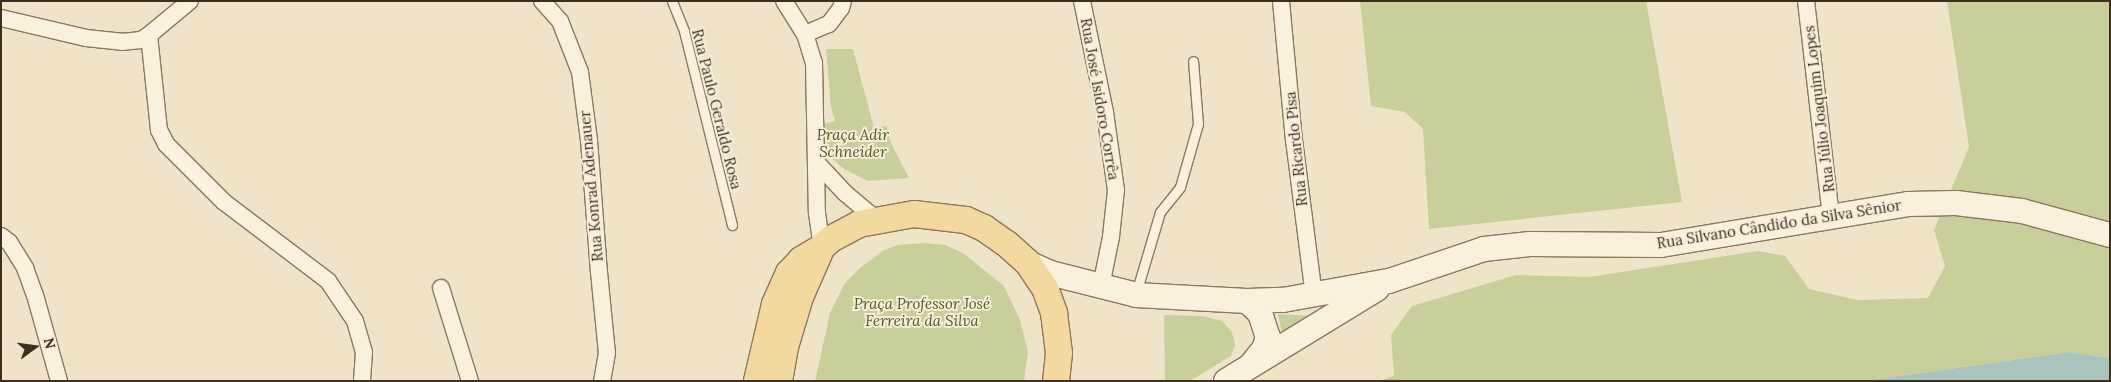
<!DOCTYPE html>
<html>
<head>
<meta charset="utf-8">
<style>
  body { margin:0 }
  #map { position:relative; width:2111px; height:382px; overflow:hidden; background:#f0e4c8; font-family:Lora,serif }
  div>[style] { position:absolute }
  .green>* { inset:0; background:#c9cf9b }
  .water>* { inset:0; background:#a9c4bc }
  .roads { filter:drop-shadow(1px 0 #8d765c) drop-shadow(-1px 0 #8d765c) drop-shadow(0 1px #8d765c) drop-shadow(0 -1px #8d765c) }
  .lane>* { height:9px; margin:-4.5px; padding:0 4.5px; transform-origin:4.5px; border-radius:4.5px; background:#faf1dc }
  .street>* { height:16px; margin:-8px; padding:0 8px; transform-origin:8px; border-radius:8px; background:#faf1dc }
  .secondary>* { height:24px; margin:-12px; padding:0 12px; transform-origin:12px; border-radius:12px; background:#faf1dc }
  .primary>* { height:26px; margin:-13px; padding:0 13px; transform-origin:13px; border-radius:13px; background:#f3d9a0 }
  span { translate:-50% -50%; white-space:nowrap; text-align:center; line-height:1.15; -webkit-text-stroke:4px #f7eed8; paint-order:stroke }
  .street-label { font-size:15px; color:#3d2e20 }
  .park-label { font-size:15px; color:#4d5a26; font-style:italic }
  .frame { position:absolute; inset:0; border:2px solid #3d2e20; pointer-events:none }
  .north { position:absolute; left:10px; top:322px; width:50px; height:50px; -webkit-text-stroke:4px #f7eed8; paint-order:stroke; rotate:76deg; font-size:14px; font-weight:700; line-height:20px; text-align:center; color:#3d2e20 }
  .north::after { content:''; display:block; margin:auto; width:18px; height:22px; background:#3d2e20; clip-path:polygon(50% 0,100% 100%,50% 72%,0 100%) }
</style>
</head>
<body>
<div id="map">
  <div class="green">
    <i style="clip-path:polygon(1360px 1px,1646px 1px,1682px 202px,1429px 229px,1423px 129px,1405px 112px,1371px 106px)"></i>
    <i style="clip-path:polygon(1947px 1px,2110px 1px,2110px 358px,2069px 352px,1864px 381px,1378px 381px,1394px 376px,1391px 335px,1412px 306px,1516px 275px,1589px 277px,1758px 251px,1785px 256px,1809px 289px,1857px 300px,1928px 298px,1945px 266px,1934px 230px,1969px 147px)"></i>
    <i style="clip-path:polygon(826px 49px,853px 49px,874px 128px,887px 126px,890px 141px,909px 178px,868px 181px,844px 169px,830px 157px,823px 124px,835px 121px,831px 107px)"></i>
    <i style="clip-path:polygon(925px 243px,945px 245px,963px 253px,1004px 286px,1020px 320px,1028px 352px,1024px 381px,815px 381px,830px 313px,845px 283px,860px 268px,884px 250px,898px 245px)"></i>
    <i style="clip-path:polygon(1278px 314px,1312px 316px,1282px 333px)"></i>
    <i style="clip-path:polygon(1164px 315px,1202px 316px,1222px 321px,1232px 332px,1235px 345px,1231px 356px,1190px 381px,1165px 381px)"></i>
  </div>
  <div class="water">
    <i style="clip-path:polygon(2069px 352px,2110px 358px,2110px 381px,1864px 381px)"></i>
  </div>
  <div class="roads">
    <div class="lane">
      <i style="left:672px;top:1px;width:32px;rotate:68deg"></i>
      <i style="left:684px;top:31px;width:200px;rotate:76.1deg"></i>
      <i style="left:1136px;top:293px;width:84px;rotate:-73.5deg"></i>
      <i style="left:1160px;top:212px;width:32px;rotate:-51deg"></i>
      <i style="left:1180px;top:187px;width:66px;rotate:-74.1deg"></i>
      <i style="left:1198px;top:124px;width:63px;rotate:-94.5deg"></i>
    </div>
    <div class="street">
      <i style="left:542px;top:1px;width:27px;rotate:48deg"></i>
      <i style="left:560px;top:21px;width:55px;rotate:68.6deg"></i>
      <i style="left:580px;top:72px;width:69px;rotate:82.5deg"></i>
      <i style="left:589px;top:140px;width:132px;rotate:85.7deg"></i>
      <i style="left:599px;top:272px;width:81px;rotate:84.4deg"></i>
      <i style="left:607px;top:353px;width:28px;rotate:100deg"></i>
      <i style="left:784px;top:1px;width:39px;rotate:58deg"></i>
      <i style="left:805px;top:34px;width:30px;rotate:73deg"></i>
      <i style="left:814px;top:63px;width:150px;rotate:88.9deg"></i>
      <i style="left:817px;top:213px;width:34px;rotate:82deg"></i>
      <i style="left:1082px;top:1px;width:113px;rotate:78.3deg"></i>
      <i style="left:1105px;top:112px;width:79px;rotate:82deg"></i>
      <i style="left:1116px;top:190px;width:47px;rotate:96.1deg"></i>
      <i style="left:1111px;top:237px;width:50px;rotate:101.5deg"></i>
      <i style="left:1281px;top:1px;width:140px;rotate:84.7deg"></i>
      <i style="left:1294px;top:140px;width:157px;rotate:82.7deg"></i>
      <i style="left:1806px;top:1px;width:217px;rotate:83.4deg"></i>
      <i style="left:1px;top:18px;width:87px;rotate:13.2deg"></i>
      <i style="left:86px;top:38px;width:36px;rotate:6deg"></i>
      <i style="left:122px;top:42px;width:19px;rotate:-6deg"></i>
      <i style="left:141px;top:40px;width:9px;rotate:-32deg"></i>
      <i style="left:149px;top:35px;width:53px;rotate:-39.7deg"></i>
      <i style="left:805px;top:34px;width:26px;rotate:-23deg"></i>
      <i style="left:829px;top:24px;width:20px;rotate:-53deg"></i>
      <i style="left:841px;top:8px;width:7px;rotate:-74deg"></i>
      <i style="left:149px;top:35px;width:96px;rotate:84deg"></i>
      <i style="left:159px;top:130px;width:16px;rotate:63deg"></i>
      <i style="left:166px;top:144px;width:82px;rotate:45deg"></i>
      <i style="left:224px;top:202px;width:131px;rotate:37.2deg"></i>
      <i style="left:328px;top:281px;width:48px;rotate:56deg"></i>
      <i style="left:355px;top:321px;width:32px;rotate:74deg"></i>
      <i style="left:364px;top:352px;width:29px;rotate:94deg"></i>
      <i style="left:817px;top:163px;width:41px;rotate:47deg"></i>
      <i style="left:845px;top:193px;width:42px;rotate:40.2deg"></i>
      <i style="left:1px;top:236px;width:10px;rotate:37deg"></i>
      <i style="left:9px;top:242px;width:31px;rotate:58deg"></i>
      <i style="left:25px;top:268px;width:29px;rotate:70deg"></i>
      <i style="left:35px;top:295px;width:89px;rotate:74.4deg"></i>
      <i style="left:441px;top:288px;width:97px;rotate:72.7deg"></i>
    </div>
    <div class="secondary">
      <i style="left:1028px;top:263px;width:24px;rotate:24deg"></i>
      <i style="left:1050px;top:273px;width:89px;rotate:14.3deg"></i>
      <i style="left:1136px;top:295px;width:111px;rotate:3.1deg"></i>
      <i style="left:1247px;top:301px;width:36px;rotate:-2deg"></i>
      <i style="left:1283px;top:300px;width:108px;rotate:-10.2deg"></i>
      <i style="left:1389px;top:281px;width:100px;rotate:-18.6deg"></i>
      <i style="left:1484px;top:249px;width:46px;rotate:-6.2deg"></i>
      <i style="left:1530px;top:244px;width:131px;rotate:0.4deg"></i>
      <i style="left:1661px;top:245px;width:250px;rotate:-9.4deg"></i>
      <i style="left:1908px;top:204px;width:48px;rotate:-1.2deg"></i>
      <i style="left:1956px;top:203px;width:66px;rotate:6.9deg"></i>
      <i style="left:2022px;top:211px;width:91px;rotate:15.3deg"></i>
      <i style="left:1247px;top:301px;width:18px;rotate:43deg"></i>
      <i style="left:1260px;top:313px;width:25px;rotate:72deg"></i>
      <i style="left:1268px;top:337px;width:13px;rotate:108deg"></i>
      <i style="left:1264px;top:349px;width:21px;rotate:129deg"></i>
      <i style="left:1226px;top:381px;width:177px;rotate:-31.4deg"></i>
    </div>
    <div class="primary">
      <i style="left:757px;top:381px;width:79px;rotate:-76.8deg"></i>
      <i style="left:775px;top:304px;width:34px;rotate:-66deg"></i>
      <i style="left:789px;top:273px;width:18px;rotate:-47deg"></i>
      <i style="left:801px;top:260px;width:23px;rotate:-31deg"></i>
      <i style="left:779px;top:381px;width:35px;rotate:-80deg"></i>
      <i style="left:785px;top:347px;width:52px;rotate:-73.3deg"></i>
      <i style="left:800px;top:297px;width:55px;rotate:-66.3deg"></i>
      <i style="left:822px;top:247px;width:12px;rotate:-42deg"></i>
      <i style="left:831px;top:239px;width:32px;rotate:-28deg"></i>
      <i style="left:859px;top:224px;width:56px;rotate:-10.3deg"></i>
      <i style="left:914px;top:214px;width:52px;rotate:6.6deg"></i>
      <i style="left:966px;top:220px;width:20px;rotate:24deg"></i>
      <i style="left:984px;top:228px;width:28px;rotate:35deg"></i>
      <i style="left:1007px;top:244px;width:28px;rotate:42deg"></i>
      <i style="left:1028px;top:263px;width:30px;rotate:56deg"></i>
      <i style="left:1045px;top:288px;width:27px;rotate:70deg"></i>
      <i style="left:1054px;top:313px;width:40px;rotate:82.9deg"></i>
      <i style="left:1059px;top:353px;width:28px;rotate:96deg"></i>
    </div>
  </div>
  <div class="street-label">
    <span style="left:1100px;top:99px;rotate:80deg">Rua José Isidoro Corrêa</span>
    <span style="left:717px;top:109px;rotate:76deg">Rua Paulo Geraldo Rosa</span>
    <span style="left:1819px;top:109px;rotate:-97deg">Rua Júlio Joaquim Lopes</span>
    <span style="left:1296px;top:149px;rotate:-96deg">Rua Ricardo Pisa</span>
    <span style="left:591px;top:186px;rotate:-95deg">Rua Konrad Adenauer</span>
    <span style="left:1779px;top:224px;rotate:-9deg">Rua Silvano Cândido da Silva Sênior</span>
  </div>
  <div class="park-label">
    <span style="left:853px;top:143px">Praça Adir<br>Schneider</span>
    <span style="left:922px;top:312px">Praça Professor José<br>Ferreira da Silva</span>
  </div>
  <div class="frame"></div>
  <div class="north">N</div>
</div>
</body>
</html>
